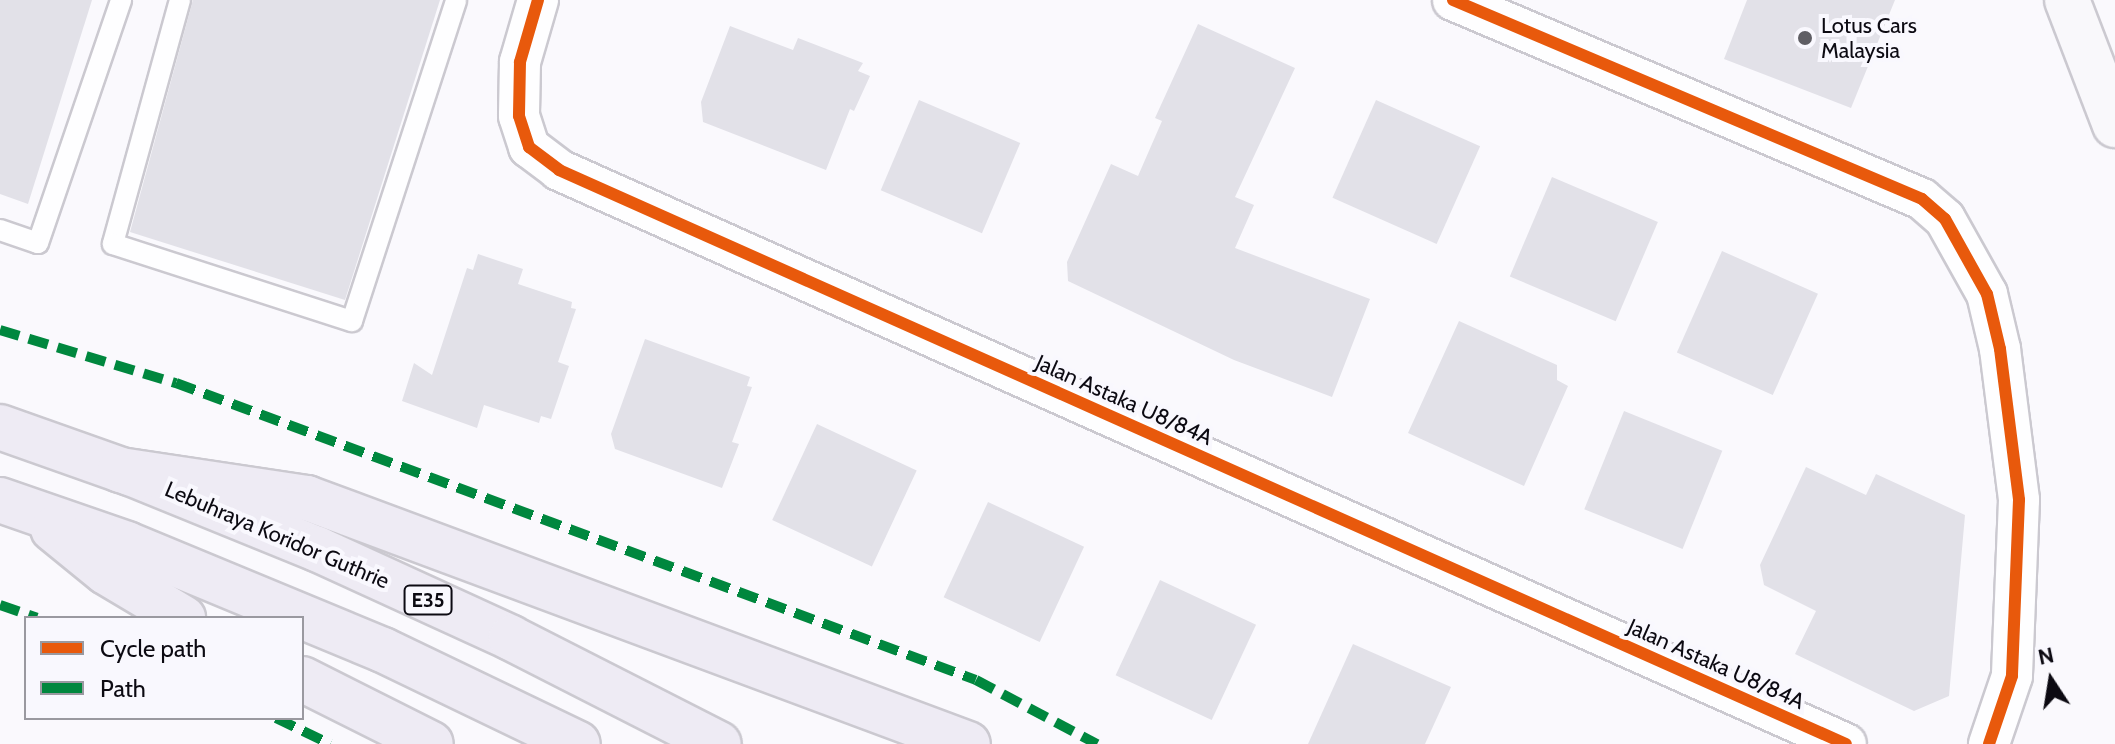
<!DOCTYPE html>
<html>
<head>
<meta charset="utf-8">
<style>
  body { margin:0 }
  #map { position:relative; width:2115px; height:744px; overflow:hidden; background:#faf9fd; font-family:Cabin,sans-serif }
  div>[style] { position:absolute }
  .building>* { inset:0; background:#e2e1e8; transform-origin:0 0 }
  .roads { filter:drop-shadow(2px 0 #cbc9d0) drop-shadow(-2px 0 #cbc9d0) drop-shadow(0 2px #cbc9d0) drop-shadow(0 -2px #cbc9d0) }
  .service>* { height:20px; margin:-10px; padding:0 10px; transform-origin:10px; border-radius:10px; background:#fefeff }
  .minor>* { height:40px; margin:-20px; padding:0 20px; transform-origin:20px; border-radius:20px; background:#fefeff }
  .secondary>* { height:44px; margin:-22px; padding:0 22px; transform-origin:22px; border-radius:22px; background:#f9f8fb }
  .motorway>* { height:44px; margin:-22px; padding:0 22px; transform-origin:22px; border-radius:22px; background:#eeebf4 }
  .quiet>* { height:10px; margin-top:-5px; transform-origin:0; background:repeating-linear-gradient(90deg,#00873e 0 20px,transparent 0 30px) }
  .cycleway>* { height:12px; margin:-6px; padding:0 6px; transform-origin:6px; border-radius:6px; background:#e8590c }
  .dots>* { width:22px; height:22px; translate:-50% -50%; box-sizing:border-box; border:4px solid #f9f8fe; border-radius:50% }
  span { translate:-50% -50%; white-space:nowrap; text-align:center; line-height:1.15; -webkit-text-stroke:8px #f9f8fe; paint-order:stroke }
  .shield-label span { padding:2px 6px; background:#f9f8fe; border:2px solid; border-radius:6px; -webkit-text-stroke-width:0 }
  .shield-label { font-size:20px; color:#0c0a12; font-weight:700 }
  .poi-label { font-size:22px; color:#0c0a12 }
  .left { translate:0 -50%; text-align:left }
  .street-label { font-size:22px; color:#0c0a12 }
  .legend { position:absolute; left:24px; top:616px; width:280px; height:104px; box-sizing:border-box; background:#f9f8fe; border:2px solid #9a99a0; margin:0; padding:10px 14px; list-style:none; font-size:24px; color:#0c0a12 }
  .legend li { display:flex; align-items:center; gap:16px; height:40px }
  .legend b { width:40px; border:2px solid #9a99a0 }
  .north { position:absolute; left:2011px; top:640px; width:80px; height:80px; -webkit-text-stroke:6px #f9f8fe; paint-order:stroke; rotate:348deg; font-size:22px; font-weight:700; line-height:32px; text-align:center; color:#0c0a12 }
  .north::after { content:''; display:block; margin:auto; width:28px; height:36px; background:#0c0a12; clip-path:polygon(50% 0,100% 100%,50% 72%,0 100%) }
</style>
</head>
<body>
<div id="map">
  <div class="building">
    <i style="clip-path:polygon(0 0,92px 0,28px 204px,0 194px)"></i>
    <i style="clip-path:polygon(193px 0,440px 0,345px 300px,130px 232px)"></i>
    <i style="clip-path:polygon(1747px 0,1895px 0,1851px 108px,1724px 59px)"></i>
    <i style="clip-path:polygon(1198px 24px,1295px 68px,1235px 197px,1254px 205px,1235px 248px,1370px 299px,1332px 397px,1234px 360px,1068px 281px,1067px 262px,1111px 164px,1138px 176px,1162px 121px,1155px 118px)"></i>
    <i style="clip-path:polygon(730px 26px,793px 50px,798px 38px,863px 63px,858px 71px,870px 76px,854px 111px,850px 109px,826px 170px,703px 122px,701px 102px)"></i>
    <i style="left:919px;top:100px;width:110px;height:98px;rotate:23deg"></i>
    <i style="left:1376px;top:100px;width:114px;height:107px;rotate:24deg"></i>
    <i style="left:1552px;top:177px;width:115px;height:108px;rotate:23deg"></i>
    <i style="left:1722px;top:251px;width:105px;height:111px;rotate:24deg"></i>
    <i style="clip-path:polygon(478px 254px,523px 269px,518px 284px,572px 302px,571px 308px,576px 309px,558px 362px,569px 366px,551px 419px,541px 416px,539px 423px,484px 405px,477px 428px,402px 401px,414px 363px,432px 375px,467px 268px,473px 270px)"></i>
    <i style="clip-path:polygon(1459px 321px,1557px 365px,1557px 380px,1568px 386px,1524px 486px,1408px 433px)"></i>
    <i style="clip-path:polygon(645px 339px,750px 377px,747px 386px,752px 387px,732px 442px,739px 444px,722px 488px,615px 449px,611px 434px)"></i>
    <i style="left:1624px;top:411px;width:106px;height:106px;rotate:22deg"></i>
    <i style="left:817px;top:424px;width:110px;height:106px;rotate:25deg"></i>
    <i style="clip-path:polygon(1806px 467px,1866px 495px,1876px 474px,1965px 515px,1949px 696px,1914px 711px,1795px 654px,1816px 611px,1764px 585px,1760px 565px)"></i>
    <i style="left:988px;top:502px;width:106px;height:105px;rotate:25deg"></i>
    <i style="left:1160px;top:580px;width:106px;height:105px;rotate:25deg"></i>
    <i style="clip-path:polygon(1353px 644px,1451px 687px,1425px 744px,1308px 744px)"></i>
  </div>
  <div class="roads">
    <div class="service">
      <i style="left:180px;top:0;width:253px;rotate:105.4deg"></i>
      <i style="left:113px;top:244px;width:251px;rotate:17.9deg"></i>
      <i style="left:352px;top:321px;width:337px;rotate:-72deg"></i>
      <i style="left:0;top:230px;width:40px;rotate:18.9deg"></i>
      <i style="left:38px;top:243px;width:257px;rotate:-71.1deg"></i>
    </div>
    <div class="minor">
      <i style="left:538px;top:0;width:65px;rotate:106.2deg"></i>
      <i style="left:520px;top:62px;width:54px;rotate:91.1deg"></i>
      <i style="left:519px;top:116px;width:33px;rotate:72deg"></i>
      <i style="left:529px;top:147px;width:38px;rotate:37deg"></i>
      <i style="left:559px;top:170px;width:1409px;rotate:24.04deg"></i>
      <i style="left:1453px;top:0;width:509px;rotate:22.99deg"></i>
      <i style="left:1922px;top:199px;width:30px;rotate:41deg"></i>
      <i style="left:1945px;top:219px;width:86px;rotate:60.8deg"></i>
      <i style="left:1987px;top:294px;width:57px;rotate:76.7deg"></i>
      <i style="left:2000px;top:349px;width:152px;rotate:82.8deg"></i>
      <i style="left:2019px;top:500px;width:176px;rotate:92.3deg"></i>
      <i style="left:2012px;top:676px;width:72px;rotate:108.7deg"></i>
    </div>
    <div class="secondary">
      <i style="left:2067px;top:0;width:134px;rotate:69deg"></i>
    </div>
    <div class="motorway">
      <i style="left:0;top:427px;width:138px;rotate:19.5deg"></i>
      <i style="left:130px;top:473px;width:202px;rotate:22.1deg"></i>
      <i style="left:317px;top:549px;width:213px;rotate:24.6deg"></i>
      <i style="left:511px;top:638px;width:233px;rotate:27deg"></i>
      <i style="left:120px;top:470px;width:189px;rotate:8.5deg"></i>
      <i style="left:307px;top:498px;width:705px;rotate:20.41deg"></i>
      <i style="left:0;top:500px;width:134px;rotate:19.1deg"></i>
      <i style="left:127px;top:544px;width:277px;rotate:22.5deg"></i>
      <i style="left:383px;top:650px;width:216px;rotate:25.7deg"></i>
      <i style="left:53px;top:529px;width:68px;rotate:39.1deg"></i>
      <i style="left:106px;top:572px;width:90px;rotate:30.9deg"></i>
      <i style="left:302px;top:679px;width:144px;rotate:26.7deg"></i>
    </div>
  </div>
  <div class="quiet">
    <i style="left:0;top:330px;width:184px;rotate:16.8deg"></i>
    <i style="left:176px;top:383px;width:853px;rotate:20.37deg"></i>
    <i style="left:976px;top:680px;width:137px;rotate:27.9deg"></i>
    <i style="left:0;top:605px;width:39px;rotate:19deg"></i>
    <i style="left:276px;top:718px;width:60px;rotate:25.7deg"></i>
  </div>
  <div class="cycleway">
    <i style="left:538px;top:0;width:65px;rotate:106.2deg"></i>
    <i style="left:520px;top:62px;width:54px;rotate:91.1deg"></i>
    <i style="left:519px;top:116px;width:33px;rotate:72deg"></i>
    <i style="left:529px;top:147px;width:38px;rotate:37deg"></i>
    <i style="left:559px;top:170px;width:1409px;rotate:24.04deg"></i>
    <i style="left:1453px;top:0;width:509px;rotate:22.99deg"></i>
    <i style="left:1922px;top:199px;width:30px;rotate:41deg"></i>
    <i style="left:1945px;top:219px;width:86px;rotate:60.8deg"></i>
    <i style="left:1987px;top:294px;width:57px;rotate:76.7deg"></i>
    <i style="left:2000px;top:349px;width:152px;rotate:82.8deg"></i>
    <i style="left:2019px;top:500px;width:176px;rotate:92.3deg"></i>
    <i style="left:2012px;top:676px;width:72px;rotate:108.7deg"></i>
  </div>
  <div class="dots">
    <i style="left:1805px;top:38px;background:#5f5e64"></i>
  </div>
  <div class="shield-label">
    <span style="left:428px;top:600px">E35</span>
  </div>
  <div class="poi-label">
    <span class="left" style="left:1821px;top:38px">Lotus Cars<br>Malaysia</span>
  </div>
  <div class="street-label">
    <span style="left:1124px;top:400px;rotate:24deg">Jalan Astaka U8/84A</span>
    <span style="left:277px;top:535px;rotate:23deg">Lebuhraya Koridor Guthrie</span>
    <span style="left:1716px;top:664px;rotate:24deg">Jalan Astaka U8/84A</span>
  </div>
  <ul class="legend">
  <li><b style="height:10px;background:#e8590c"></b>Cycle path</li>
  <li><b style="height:10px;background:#00873e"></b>Path</li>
  </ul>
  <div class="north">N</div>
</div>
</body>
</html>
